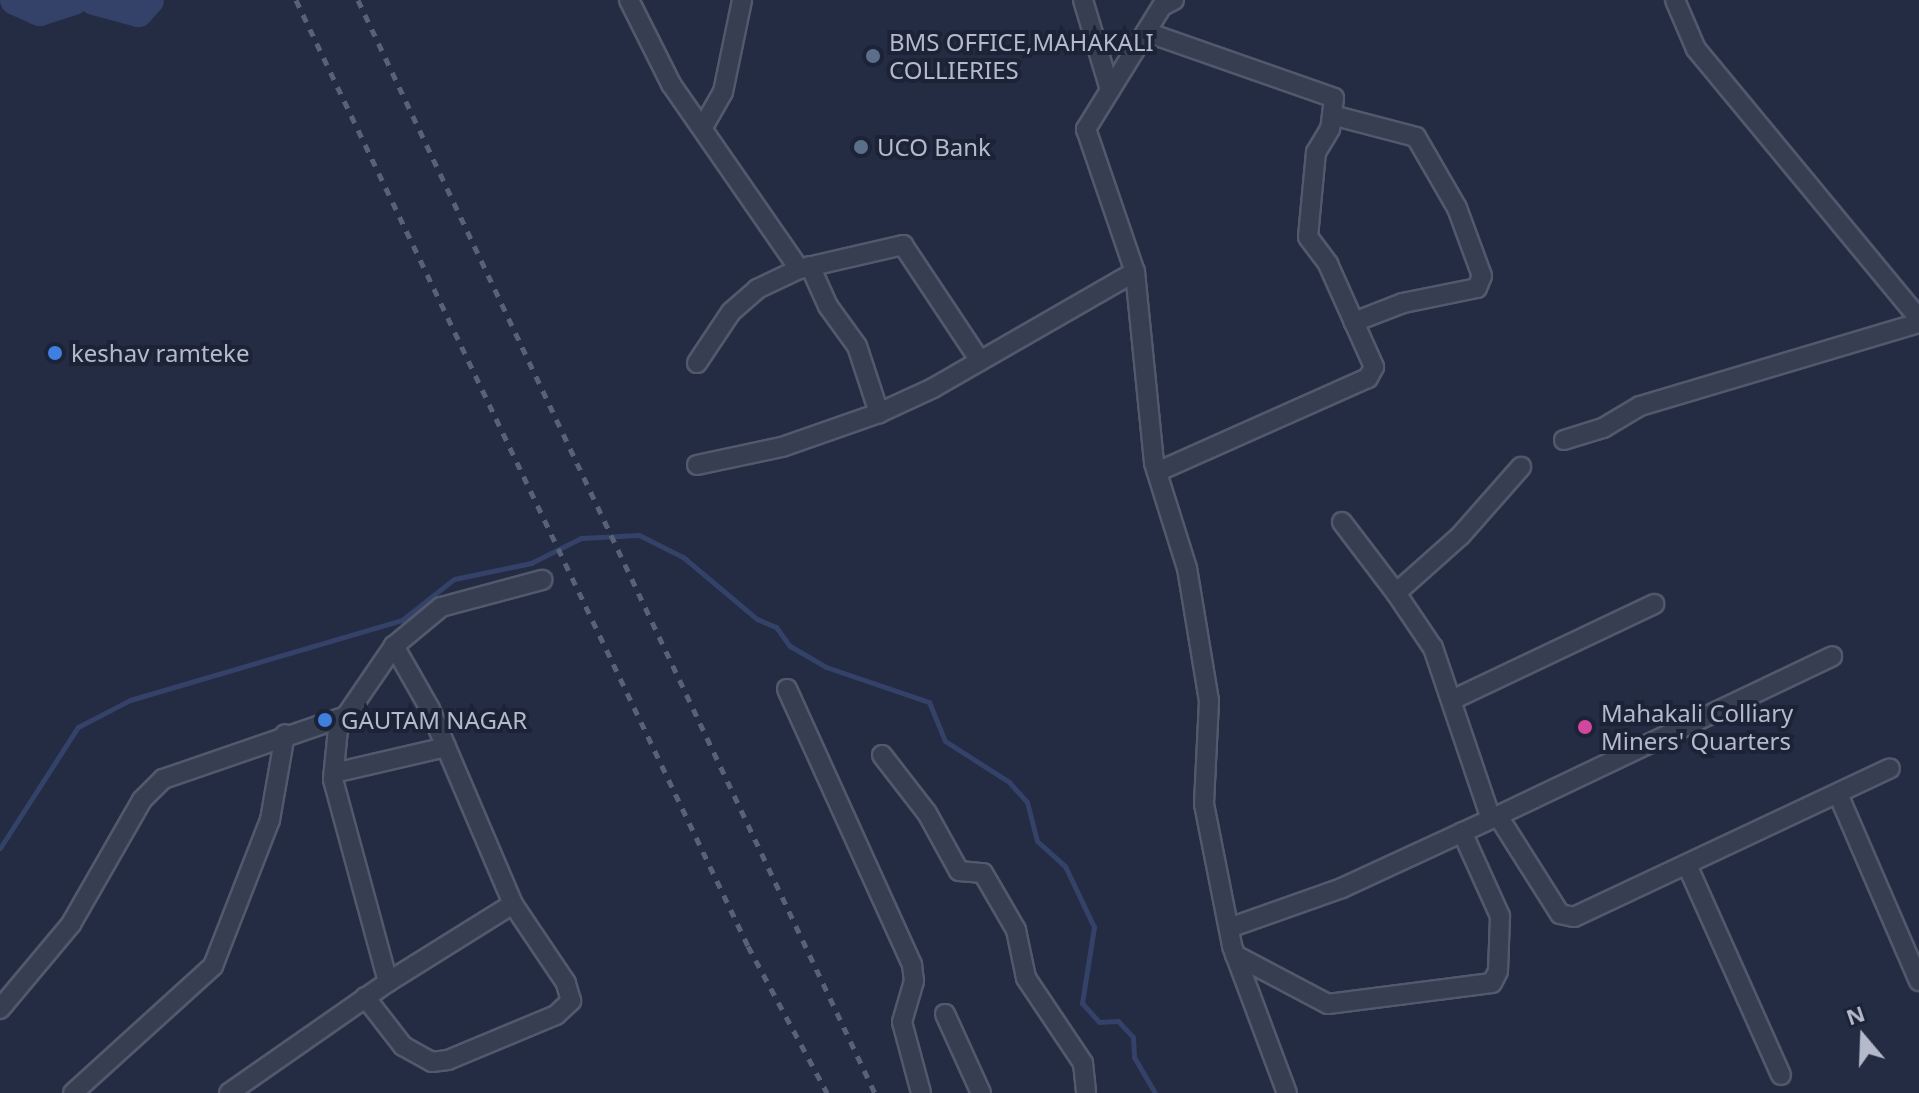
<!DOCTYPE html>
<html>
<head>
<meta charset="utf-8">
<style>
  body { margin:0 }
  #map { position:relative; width:1919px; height:1093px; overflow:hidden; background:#232c42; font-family:"Noto Sans",sans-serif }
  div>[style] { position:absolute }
  .stream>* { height:5px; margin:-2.5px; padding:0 2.5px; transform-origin:2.5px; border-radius:2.5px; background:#344168 }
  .river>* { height:30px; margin:-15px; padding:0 15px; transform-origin:15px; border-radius:15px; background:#344168 }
  .roads { filter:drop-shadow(2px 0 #53596c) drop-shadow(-2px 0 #53596c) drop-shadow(0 2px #53596c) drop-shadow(0 -2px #53596c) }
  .minor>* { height:18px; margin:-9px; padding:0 9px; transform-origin:9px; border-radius:9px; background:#383e52 }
  .rail>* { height:5px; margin-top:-2.5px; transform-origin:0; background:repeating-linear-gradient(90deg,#596179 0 8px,transparent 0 16px) }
  .dots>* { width:22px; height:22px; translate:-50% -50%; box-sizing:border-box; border:4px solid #1c2337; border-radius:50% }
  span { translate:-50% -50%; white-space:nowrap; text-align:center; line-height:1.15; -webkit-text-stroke:8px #1c2337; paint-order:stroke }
  .poi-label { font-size:24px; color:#b4bacc }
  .left { translate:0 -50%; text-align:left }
  .north { position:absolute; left:1823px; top:997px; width:80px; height:80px; -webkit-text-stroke:6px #1c2337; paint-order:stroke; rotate:341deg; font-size:22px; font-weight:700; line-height:32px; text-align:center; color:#b4bacc }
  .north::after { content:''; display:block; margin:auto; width:28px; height:36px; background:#b4bacc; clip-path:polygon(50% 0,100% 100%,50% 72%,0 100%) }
</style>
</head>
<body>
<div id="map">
  <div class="stream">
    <i style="left:0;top:848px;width:144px;rotate:-57.2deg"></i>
    <i style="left:78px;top:727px;width:59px;rotate:-27.4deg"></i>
    <i style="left:130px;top:700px;width:284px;rotate:-16.4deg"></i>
    <i style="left:402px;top:620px;width:66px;rotate:-38.3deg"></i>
    <i style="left:454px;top:579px;width:79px;rotate:-11.7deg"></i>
    <i style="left:531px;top:563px;width:56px;rotate:-26.6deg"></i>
    <i style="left:581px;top:538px;width:58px;rotate:-3deg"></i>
    <i style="left:639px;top:535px;width:49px;rotate:26.6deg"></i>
    <i style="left:683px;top:557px;width:97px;rotate:40deg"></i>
    <i style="left:757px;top:619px;width:21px;rotate:23deg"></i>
    <i style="left:776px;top:627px;width:24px;rotate:54deg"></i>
    <i style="left:790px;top:646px;width:42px;rotate:30.3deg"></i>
    <i style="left:826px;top:667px;width:109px;rotate:18.8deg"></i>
    <i style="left:929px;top:702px;width:42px;rotate:67.7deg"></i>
    <i style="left:945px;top:741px;width:76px;rotate:32.6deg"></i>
    <i style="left:1009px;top:782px;width:27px;rotate:48deg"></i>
    <i style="left:1027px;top:802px;width:40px;rotate:75.6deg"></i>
    <i style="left:1037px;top:841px;width:38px;rotate:42deg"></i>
    <i style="left:1065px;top:866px;width:68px;rotate:64.6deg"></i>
    <i style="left:1094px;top:927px;width:77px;rotate:99deg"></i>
    <i style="left:1082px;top:1003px;width:25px;rotate:48deg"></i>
    <i style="left:1099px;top:1022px;width:19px;rotate:-3deg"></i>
    <i style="left:1118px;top:1021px;width:22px;rotate:47deg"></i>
    <i style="left:1133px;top:1037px;width:20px;rotate:87deg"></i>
    <i style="left:1134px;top:1057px;width:42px;rotate:59.7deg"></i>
  </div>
  <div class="river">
    <i style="left:15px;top:0;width:27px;rotate:24deg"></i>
    <i style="left:40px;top:11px;width:35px;rotate:-18deg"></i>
    <i style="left:94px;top:0;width:46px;rotate:15.3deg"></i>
    <i style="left:138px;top:12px;width:16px;rotate:-47deg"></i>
  </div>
  <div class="roads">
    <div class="minor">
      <i style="left:629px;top:0;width:94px;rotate:63.4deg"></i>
      <i style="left:671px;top:84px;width:225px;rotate:55.3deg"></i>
      <i style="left:1083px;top:0;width:94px;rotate:73.3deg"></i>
      <i style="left:1174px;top:0;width:13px;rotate:153deg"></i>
      <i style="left:1162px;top:6px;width:145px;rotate:121.7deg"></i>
      <i style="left:1086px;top:129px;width:151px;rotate:71.1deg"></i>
      <i style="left:1135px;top:272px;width:192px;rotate:84.3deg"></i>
      <i style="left:1154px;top:463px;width:110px;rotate:72.6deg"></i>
      <i style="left:1187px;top:568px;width:135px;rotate:80.6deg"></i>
      <i style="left:1209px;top:701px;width:103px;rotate:92.8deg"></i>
      <i style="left:1204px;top:804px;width:145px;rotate:78.8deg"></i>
      <i style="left:1232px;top:946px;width:157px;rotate:69.5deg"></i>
      <i style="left:1675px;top:0;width:53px;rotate:66.8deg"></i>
      <i style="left:1696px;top:49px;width:350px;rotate:50.4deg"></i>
      <i style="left:1146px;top:32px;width:199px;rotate:19.3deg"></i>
      <i style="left:1334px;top:98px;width:31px;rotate:97deg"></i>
      <i style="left:1330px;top:129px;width:27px;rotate:121deg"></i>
      <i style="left:1316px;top:152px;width:85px;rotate:95.4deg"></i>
      <i style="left:1308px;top:237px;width:34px;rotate:53deg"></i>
      <i style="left:1328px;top:264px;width:113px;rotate:65.9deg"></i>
      <i style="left:1374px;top:367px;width:13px;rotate:119deg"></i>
      <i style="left:1368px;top:378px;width:231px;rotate:156deg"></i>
      <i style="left:1332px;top:115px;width:87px;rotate:14.7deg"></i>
      <i style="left:1416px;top:137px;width:82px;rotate:60deg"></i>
      <i style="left:1457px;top:208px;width:72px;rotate:69.8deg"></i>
      <i style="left:1482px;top:276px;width:13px;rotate:113deg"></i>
      <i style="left:1477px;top:288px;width:76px;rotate:168.5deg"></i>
      <i style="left:1403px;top:303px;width:53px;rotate:158.8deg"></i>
      <i style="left:703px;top:127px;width:40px;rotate:-60.3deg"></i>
      <i style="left:723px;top:92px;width:94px;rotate:-78.3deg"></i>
      <i style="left:810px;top:266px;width:44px;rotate:65.8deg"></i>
      <i style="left:828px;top:306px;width:49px;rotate:54.1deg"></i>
      <i style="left:857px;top:346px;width:71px;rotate:71.8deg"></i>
      <i style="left:697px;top:363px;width:61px;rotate:-56.3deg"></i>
      <i style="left:731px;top:312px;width:35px;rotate:-41deg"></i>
      <i style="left:757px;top:289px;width:47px;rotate:-25.5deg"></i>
      <i style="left:799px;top:269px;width:107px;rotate:-13deg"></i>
      <i style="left:903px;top:245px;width:139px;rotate:56.4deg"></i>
      <i style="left:1564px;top:440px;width:41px;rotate:-17.1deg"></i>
      <i style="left:1603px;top:428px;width:43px;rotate:-30.7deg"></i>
      <i style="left:1640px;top:406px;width:291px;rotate:-16.6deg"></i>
      <i style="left:697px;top:465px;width:87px;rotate:-12deg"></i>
      <i style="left:782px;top:447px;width:103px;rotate:-19.3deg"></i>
      <i style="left:879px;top:413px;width:60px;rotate:-24.8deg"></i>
      <i style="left:933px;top:388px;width:233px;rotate:-29.9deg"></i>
      <i style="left:1342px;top:522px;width:89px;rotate:52.7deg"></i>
      <i style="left:787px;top:689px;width:303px;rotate:65.6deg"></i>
      <i style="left:912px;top:965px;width:16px;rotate:83deg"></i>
      <i style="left:914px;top:981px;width:43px;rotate:106.3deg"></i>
      <i style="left:902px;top:1022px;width:73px;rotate:75deg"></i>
      <i style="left:1452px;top:700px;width:224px;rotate:-25.4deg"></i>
      <i style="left:882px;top:755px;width:73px;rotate:52.2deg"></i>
      <i style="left:927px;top:813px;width:66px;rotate:61.1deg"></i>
      <i style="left:959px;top:871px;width:24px;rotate:5deg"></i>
      <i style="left:983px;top:873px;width:66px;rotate:59.9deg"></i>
      <i style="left:1016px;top:930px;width:49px;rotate:78.2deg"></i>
      <i style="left:1026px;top:978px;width:102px;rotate:56.2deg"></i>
      <i style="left:1083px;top:1063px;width:30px;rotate:84deg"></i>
      <i style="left:334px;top:773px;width:115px;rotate:-13.1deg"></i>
      <i style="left:1838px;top:794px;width:204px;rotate:66.6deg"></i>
      <i style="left:1498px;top:816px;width:116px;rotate:57.7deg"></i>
      <i style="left:1560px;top:914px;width:14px;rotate:12deg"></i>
      <i style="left:1574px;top:917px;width:349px;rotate:-25.2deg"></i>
      <i style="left:1491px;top:819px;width:378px;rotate:-25.5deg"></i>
      <i style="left:1687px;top:865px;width:230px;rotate:65.9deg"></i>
      <i style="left:1229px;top:928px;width:120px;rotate:-19.5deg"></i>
      <i style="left:1342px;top:888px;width:164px;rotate:-24.8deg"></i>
      <i style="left:1491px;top:819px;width:181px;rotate:-108.7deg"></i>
      <i style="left:1433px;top:648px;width:66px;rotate:-123.9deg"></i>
      <i style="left:1396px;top:593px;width:87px;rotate:-41.7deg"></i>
      <i style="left:1461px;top:535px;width:91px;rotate:-48.6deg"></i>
      <i style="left:1235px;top:955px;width:105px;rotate:27.8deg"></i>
      <i style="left:1328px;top:1004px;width:165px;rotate:-7.3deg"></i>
      <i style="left:1492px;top:983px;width:13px;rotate:-63deg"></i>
      <i style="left:1498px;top:971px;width:55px;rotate:-87.9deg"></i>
      <i style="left:1500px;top:916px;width:92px;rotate:-114.3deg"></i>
      <i style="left:388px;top:982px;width:147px;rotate:-32deg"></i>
      <i style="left:365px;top:997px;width:62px;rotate:52.2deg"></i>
      <i style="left:403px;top:1046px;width:33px;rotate:29deg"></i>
      <i style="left:432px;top:1062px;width:16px;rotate:-7deg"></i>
      <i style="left:448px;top:1060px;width:117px;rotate:-22.6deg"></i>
      <i style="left:556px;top:1015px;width:21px;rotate:-43deg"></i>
      <i style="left:571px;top:1001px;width:19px;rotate:-106deg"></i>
      <i style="left:566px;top:983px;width:95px;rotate:-123.9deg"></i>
      <i style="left:513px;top:904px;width:212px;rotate:-113.1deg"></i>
      <i style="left:430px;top:709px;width:73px;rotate:-119.7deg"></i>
      <i style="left:0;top:1009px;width:111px;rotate:-50.1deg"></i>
      <i style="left:71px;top:924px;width:143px;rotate:-60.2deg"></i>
      <i style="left:142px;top:800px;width:30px;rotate:-45deg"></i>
      <i style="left:163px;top:779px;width:194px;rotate:-19deg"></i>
      <i style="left:346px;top:716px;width:85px;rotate:-55.6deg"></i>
      <i style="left:394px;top:646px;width:61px;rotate:-39.7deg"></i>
      <i style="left:441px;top:607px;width:105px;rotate:-15deg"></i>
      <i style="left:945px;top:1014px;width:87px;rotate:65.5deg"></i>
      <i style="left:73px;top:1093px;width:189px;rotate:-42.2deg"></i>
      <i style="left:213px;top:966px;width:157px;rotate:-68.7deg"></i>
      <i style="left:270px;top:820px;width:87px;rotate:-80.1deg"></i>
      <i style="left:229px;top:1093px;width:194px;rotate:-34.9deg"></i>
      <i style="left:388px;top:982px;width:210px;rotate:-105.2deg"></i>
      <i style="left:333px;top:779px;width:60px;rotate:-84.3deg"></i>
    </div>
  </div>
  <div class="rail">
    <i style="left:296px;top:0;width:1048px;rotate:64.46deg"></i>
    <i style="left:748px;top:946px;width:167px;rotate:61.7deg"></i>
    <i style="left:358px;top:0;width:1209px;rotate:64.69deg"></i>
  </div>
  <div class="dots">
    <i style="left:873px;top:56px;background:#5c6f8a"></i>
    <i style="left:861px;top:147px;background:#5c6f8a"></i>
    <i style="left:55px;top:353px;background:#3f7fe0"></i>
    <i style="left:325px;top:720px;background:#3f7fe0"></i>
    <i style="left:1585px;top:727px;background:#d1479c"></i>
  </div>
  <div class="poi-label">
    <span class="left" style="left:889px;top:56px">BMS OFFICE,MAHAKALI<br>COLLIERIES</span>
    <span class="left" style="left:877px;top:147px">UCO Bank</span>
    <span class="left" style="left:71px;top:353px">keshav ramteke</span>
    <span class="left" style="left:1601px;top:727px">Mahakali Colliary<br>Miners' Quarters</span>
    <span class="left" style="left:341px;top:720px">GAUTAM NAGAR</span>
  </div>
  <div class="north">N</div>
</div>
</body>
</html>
